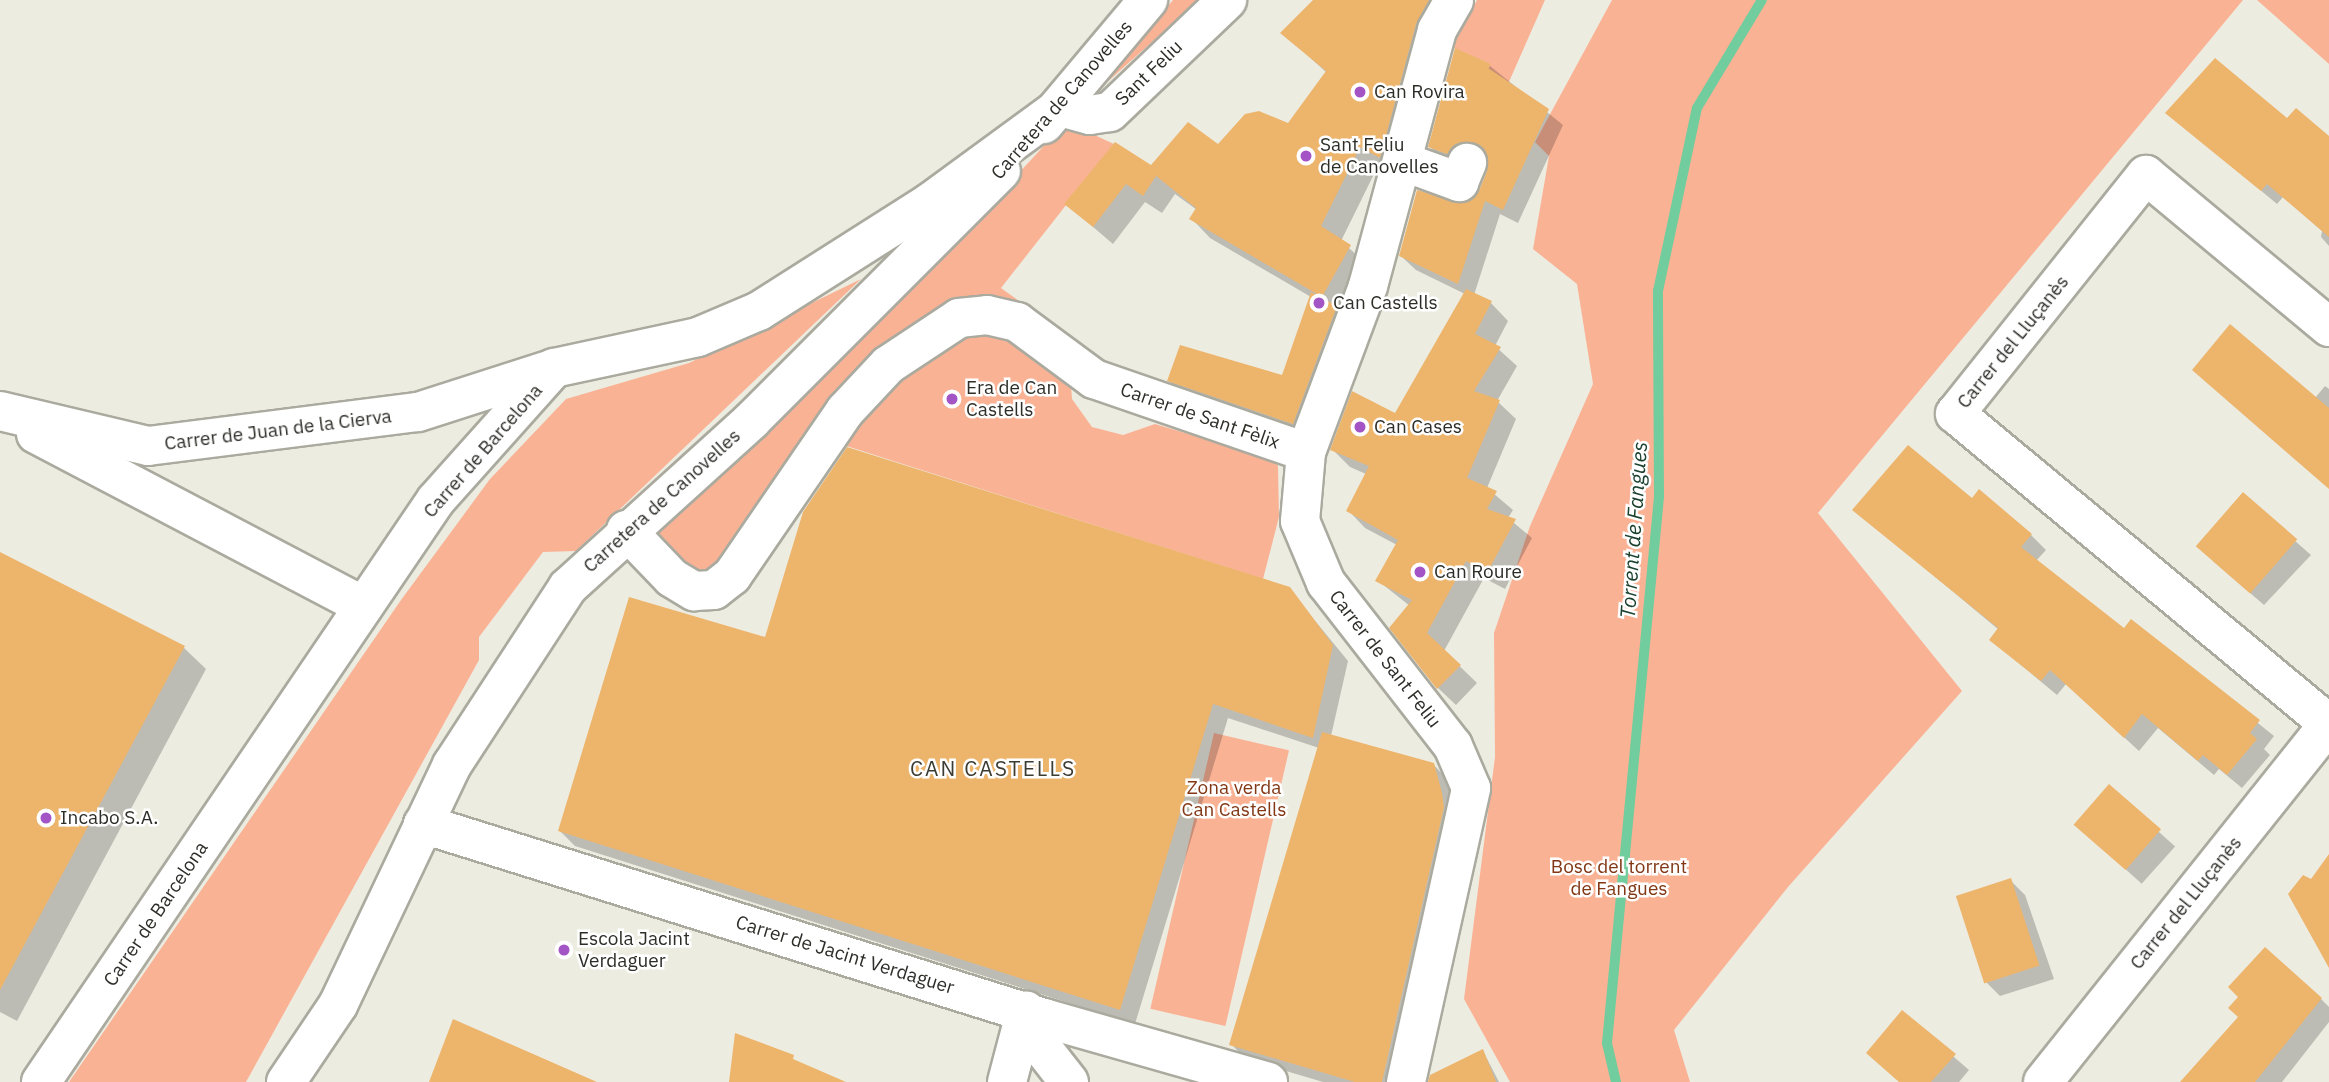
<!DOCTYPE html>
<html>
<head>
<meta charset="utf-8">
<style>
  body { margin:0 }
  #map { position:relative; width:2329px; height:1082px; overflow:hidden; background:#edece1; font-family:"IBM Plex Sans",sans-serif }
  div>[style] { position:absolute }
  .green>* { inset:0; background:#fab295; transform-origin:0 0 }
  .shadow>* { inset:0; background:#0003; transform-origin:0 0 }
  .stream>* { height:10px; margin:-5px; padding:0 5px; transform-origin:5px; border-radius:5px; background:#71cd9d }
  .building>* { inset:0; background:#edb46c; transform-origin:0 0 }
  .roads { filter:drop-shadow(2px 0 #abaa9f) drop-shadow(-2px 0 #abaa9f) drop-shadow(0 2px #abaa9f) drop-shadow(0 -2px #abaa9f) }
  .minor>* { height:38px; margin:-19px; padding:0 19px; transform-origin:19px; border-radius:19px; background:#fff }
  .dots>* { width:19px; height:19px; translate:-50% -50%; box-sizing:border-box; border:4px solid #fff; border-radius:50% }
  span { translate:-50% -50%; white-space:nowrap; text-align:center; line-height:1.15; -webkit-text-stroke:5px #fff; paint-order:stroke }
  .street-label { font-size:19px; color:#2e2e29 }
  .poi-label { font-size:19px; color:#2e2e29 }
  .left { translate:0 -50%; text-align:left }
  .park-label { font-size:19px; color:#823715 }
  .water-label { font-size:21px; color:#1b422f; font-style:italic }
  .neighbourhood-label { font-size:21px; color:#3d3c33; letter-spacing:2px }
</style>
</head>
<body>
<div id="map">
  <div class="green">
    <i style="clip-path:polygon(1173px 0,1199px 0,1096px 92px)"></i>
    <i style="clip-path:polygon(1477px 0,1545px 0,1497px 109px,1477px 88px,1490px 64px,1451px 47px)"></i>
    <i style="clip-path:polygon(1612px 0,2243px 0,1818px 513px,1962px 691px,1788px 887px,1674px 1030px,1690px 1082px,1510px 1082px,1464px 999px,1495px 757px,1494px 633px,1530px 526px,1593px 384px,1577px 284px,1533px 249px,1549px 156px,1535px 142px)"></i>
    <i style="clip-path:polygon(2257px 0,2329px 0,2329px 64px)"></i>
    <i style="clip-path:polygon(1066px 122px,1114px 144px,1001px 288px,1023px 304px,951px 310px,706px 583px,641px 530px,950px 247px)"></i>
    <i style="clip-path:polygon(861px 279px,576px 551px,543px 552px,479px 637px,479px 660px,246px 1082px,69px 1082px,401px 600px,490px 479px,566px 399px,689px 363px)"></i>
    <i style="clip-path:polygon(976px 330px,1009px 331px,1070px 373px,1072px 399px,1092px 427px,1123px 435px,1155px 424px,1272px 459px,1278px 466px,1279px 517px,1263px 579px,837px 443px,880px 386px)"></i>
    <i style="left:1214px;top:733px;width:77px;height:283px;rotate:13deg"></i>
  </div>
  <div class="shadow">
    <i style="clip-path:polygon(1315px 0,1464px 0,1399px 175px,1379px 164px,1341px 241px,1368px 265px,1308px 438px,1184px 395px,1169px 381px,1283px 377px,1311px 297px,1210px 238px,1192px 219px,1197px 210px,1175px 194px,1162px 213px,1145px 202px,1113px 244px,1066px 204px,1151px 167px,1289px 126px,1327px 73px,1283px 33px)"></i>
    <i style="clip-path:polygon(1490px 66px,1563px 125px,1518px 223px,1500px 214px,1474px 295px,1491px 303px,1508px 321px,1495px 346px,1517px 366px,1497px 401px,1516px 419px,1487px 488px,1513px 510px,1508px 518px,1532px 538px,1505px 589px,1484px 578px,1444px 651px,1477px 683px,1456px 705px,1438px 688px,1410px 606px,1377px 580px,1397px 545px,1365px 528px,1348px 510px,1366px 474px,1350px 467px,1332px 449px,1396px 416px,1465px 294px,1416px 270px,1401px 256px,1480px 192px,1489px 171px,1487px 157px,1445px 162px,1430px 147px)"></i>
    <i style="clip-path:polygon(2168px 113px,2287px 121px,2329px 138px,2329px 246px,2321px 237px,2322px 231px,2283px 197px,2277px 204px)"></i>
    <i style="clip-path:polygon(2325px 386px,2329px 389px,2329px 488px,2315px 398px)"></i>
    <i style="clip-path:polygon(2243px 495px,2311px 555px,2264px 605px,2213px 561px)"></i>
    <i style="clip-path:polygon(1972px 501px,2031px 535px,2046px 550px,2036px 561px,2124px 631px,2131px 621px,2274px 736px,2264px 749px,2270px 755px,2242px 788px,2219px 769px,2214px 775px,2158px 728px,2139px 751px,2066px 684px,2057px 695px,1991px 640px,1999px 630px,1855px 510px)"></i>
    <i style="clip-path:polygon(0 554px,183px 647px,206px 669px,17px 1021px,0 1012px)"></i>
    <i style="clip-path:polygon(1289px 589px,1348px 661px,1331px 736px,1433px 764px,1448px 780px,1459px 823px,1399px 1082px,1323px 1082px,1246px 1059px,1231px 1044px,1319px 748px,1228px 718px,1135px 1024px,575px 846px,560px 831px,766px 639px)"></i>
    <i style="left:2109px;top:787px;width:89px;height:50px;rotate:42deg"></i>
    <i style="clip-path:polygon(2010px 880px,2025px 895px,2054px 979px,2000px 996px,1985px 981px)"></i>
    <i style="clip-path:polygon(2240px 997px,2321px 999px,2329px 1007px,2329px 1022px,2282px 1082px,2183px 1082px,2240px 1017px)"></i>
    <i style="clip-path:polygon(1903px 1013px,1969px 1070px,1959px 1082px,1899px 1082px)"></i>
    <i style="clip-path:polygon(1483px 1051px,1499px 1082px,1464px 1082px)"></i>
  </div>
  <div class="stream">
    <i style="left:1616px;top:1082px;width:40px;rotate:-103deg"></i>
    <i style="left:1607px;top:1043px;width:548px;rotate:-84.56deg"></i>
    <i style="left:1659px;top:497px;width:206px;rotate:-90.3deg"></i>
    <i style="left:1658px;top:291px;width:187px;rotate:-78deg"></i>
    <i style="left:1697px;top:108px;width:126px;rotate:-59deg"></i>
  </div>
  <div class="building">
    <i style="clip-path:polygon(1313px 0,1429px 0,1416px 24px,1380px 158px,1360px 147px,1321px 226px,1351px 245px,1322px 297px,1189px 219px,1196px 208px,1156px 176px,1143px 196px,1126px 184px,1093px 227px,1064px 204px,1115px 142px,1151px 165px,1188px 122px,1218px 144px,1245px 114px,1259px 111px,1288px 123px,1326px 71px,1280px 33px)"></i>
    <i style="clip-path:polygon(1455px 48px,1491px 64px,1488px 68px,1549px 109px,1503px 210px,1485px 201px,1458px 284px,1399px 256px,1417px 190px,1463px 203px,1479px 191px,1487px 171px,1485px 150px,1475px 143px,1454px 145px,1447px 154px,1428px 147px)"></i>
    <i style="clip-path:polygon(2215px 58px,2287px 118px,2296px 108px,2329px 136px,2329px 237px,2267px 184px,2261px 191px,2165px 113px)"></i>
    <i style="clip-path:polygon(1466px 289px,1492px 301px,1475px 334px,1501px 347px,1474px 391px,1500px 400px,1467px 478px,1497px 491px,1487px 509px,1516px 519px,1487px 573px,1466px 561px,1427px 633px,1461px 665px,1437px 689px,1389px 628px,1412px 600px,1375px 581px,1398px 540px,1346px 511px,1369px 466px,1330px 450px,1352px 391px,1395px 413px)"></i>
    <i style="clip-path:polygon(1311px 292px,1337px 306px,1293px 424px,1167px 381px,1180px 345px,1282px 375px)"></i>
    <i style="clip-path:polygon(2230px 324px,2329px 408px,2329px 489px,2192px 370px)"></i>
    <i style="clip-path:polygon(1908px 445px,1972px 498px,1979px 489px,2032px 534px,2021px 547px,2124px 628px,2131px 619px,2260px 720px,2250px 733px,2257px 739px,2227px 775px,2203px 755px,2198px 761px,2142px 714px,2124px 738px,2050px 670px,2041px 681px,1989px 640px,1998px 628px,1852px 510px)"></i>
    <i style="clip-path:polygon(847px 447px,1290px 587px,1333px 645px,1313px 738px,1213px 704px,1120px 1010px,558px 831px,629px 597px,765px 637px,803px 512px)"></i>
    <i style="left:2243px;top:492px;width:72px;height:72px;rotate:41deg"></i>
    <i style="clip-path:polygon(0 552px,185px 646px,0 990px)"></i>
    <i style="clip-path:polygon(1322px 732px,1434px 763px,1442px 793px,1444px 807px,1382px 1082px,1355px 1082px,1229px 1045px)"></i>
    <i style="left:2109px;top:784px;width:69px;height:54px;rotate:41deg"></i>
    <i style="clip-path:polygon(2329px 854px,2329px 968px,2288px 894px,2303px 875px,2311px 879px)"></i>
    <i style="left:2011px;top:878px;width:92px;height:58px;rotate:72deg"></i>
    <i style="clip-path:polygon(2265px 947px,2322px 998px,2255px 1082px,2180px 1082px,2238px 1017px,2228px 1008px,2238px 997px,2228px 987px)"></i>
    <i style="clip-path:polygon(1902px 1010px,1956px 1054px,1931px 1082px,1899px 1082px,1866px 1053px)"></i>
    <i style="clip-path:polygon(453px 1019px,597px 1082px,429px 1082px)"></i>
    <i style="clip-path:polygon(735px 1033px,794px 1055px,793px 1059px,846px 1082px,729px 1082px)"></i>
    <i style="clip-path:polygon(1483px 1049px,1496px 1082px,1428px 1082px,1430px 1075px)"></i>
  </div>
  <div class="roads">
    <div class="minor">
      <i style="left:1044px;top:124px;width:162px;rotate:-50deg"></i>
      <i style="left:1404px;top:162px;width:59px;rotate:20deg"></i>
      <i style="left:1459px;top:182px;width:21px;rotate:-67deg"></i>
      <i style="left:0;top:411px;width:152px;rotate:13.3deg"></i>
      <i style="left:148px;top:446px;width:272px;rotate:-7.2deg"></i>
      <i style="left:418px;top:412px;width:141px;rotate:-17.8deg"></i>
      <i style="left:36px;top:434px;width:370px;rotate:27.7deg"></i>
      <i style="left:626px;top:530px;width:66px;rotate:46.2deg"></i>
      <i style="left:672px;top:578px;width:26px;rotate:31deg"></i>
      <i style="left:694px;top:591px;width:20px;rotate:-3deg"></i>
      <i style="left:714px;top:590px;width:23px;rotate:-38deg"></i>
      <i style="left:732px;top:576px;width:200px;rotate:-55.6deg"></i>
      <i style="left:845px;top:411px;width:63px;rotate:-46.9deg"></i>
      <i style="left:888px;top:365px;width:85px;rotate:-33.5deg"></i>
      <i style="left:959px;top:318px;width:28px;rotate:-6deg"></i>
      <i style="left:987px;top:315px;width:31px;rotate:13deg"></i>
      <i style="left:1017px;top:322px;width:96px;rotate:36.5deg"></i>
      <i style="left:1094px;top:379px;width:224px;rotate:19deg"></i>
      <i style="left:2329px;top:724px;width:486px;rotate:-140.3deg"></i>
      <i style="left:1955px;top:414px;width:306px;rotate:-51.4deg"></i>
      <i style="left:2146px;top:175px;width:238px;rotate:39.7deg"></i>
      <i style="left:423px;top:824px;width:651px;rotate:17.35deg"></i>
      <i style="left:1044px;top:1018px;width:233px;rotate:15.9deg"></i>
      <i style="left:1044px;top:1018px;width:27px;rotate:98deg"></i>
      <i style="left:1040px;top:1045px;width:47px;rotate:51.9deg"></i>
      <i style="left:41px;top:1082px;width:703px;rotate:-55.84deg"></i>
      <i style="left:436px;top:500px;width:177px;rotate:-48.2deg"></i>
      <i style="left:554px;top:368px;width:147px;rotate:-12.1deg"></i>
      <i style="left:698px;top:337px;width:66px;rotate:-23.1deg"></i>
      <i style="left:759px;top:311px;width:201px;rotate:-32.4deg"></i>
      <i style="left:929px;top:203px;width:162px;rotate:-36.2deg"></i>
      <i style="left:1060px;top:107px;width:31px;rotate:15deg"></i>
      <i style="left:1090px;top:115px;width:20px;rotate:-9deg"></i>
      <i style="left:1110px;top:112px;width:162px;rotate:-43.7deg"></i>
      <i style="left:286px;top:1082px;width:93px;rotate:-56deg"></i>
      <i style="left:338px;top:1005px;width:266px;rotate:-64.6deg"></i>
      <i style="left:452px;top:765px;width:212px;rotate:-56.9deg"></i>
      <i style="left:568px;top:587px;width:248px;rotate:-42.2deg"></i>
      <i style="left:752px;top:420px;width:352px;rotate:-45deg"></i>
      <i style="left:1007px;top:1082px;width:74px;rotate:-75.2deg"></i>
      <i style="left:1406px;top:1082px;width:301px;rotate:-77.5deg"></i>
      <i style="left:1471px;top:788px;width:46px;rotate:-113.2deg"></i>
      <i style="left:1453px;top:746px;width:207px;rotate:-127.9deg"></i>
      <i style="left:1326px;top:583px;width:67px;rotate:-112.8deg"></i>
      <i style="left:1300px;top:521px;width:69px;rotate:-85deg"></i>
      <i style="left:1306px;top:452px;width:177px;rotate:-69.5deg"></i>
      <i style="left:1368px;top:286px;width:265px;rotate:-74.9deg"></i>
      <i style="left:1437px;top:30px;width:34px;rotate:-60deg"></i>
      <i style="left:2043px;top:1082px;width:458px;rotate:-51.4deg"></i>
    </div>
  </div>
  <div class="dots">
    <i style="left:1360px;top:92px;background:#a354c5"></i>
    <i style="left:1306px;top:156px;background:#a354c5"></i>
    <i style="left:1319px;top:303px;background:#a354c5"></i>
    <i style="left:952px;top:399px;background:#a354c5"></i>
    <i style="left:1360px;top:427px;background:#a354c5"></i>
    <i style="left:1420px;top:572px;background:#a354c5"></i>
    <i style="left:46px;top:818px;background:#a354c5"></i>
    <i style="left:564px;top:950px;background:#a354c5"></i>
  </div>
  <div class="street-label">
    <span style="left:1149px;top:73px;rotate:-44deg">Sant Feliu</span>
    <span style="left:1062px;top:100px;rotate:-49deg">Carretera de Canovelles</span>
    <span style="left:2013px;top:342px;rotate:-51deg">Carrer del Lluçanès</span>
    <span style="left:1200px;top:416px;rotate:19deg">Carrer de Sant Fèlix</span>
    <span style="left:278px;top:430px;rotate:-7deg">Carrer de Juan de la Cierva</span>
    <span style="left:483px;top:451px;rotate:-49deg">Carrer de Barcelona</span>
    <span style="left:662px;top:501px;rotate:-42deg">Carretera de Canovelles</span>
    <span style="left:1385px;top:659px;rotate:52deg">Carrer de Sant Feliu</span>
    <span style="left:2186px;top:903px;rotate:-51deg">Carrer del Lluçanès</span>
    <span style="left:156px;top:914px;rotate:-56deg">Carrer de Barcelona</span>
    <span style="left:845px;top:955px;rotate:17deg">Carrer de Jacint Verdaguer</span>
  </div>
  <div class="poi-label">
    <span class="left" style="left:1374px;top:92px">Can Rovira</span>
    <span class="left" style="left:1320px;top:156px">Sant Feliu<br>de Canovelles</span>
    <span class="left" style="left:1333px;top:303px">Can Castells</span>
    <span class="left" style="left:966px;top:399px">Era de Can<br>Castells</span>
    <span class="left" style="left:1374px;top:427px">Can Cases</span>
    <span class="left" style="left:1434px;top:572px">Can Roure</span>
    <span class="left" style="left:60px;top:818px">Incabo S.A.</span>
    <span class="left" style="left:578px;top:950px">Escola Jacint<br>Verdaguer</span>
  </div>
  <div class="park-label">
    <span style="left:1234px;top:799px">Zona verda<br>Can Castells</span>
    <span style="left:1619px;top:878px">Bosc del torrent<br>de Fangues</span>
  </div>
  <div class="water-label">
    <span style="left:1633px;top:530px;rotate:-86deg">Torrent de Fangues</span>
  </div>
  <div class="neighbourhood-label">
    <span style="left:993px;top:768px">CAN CASTELLS</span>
  </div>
</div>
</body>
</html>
